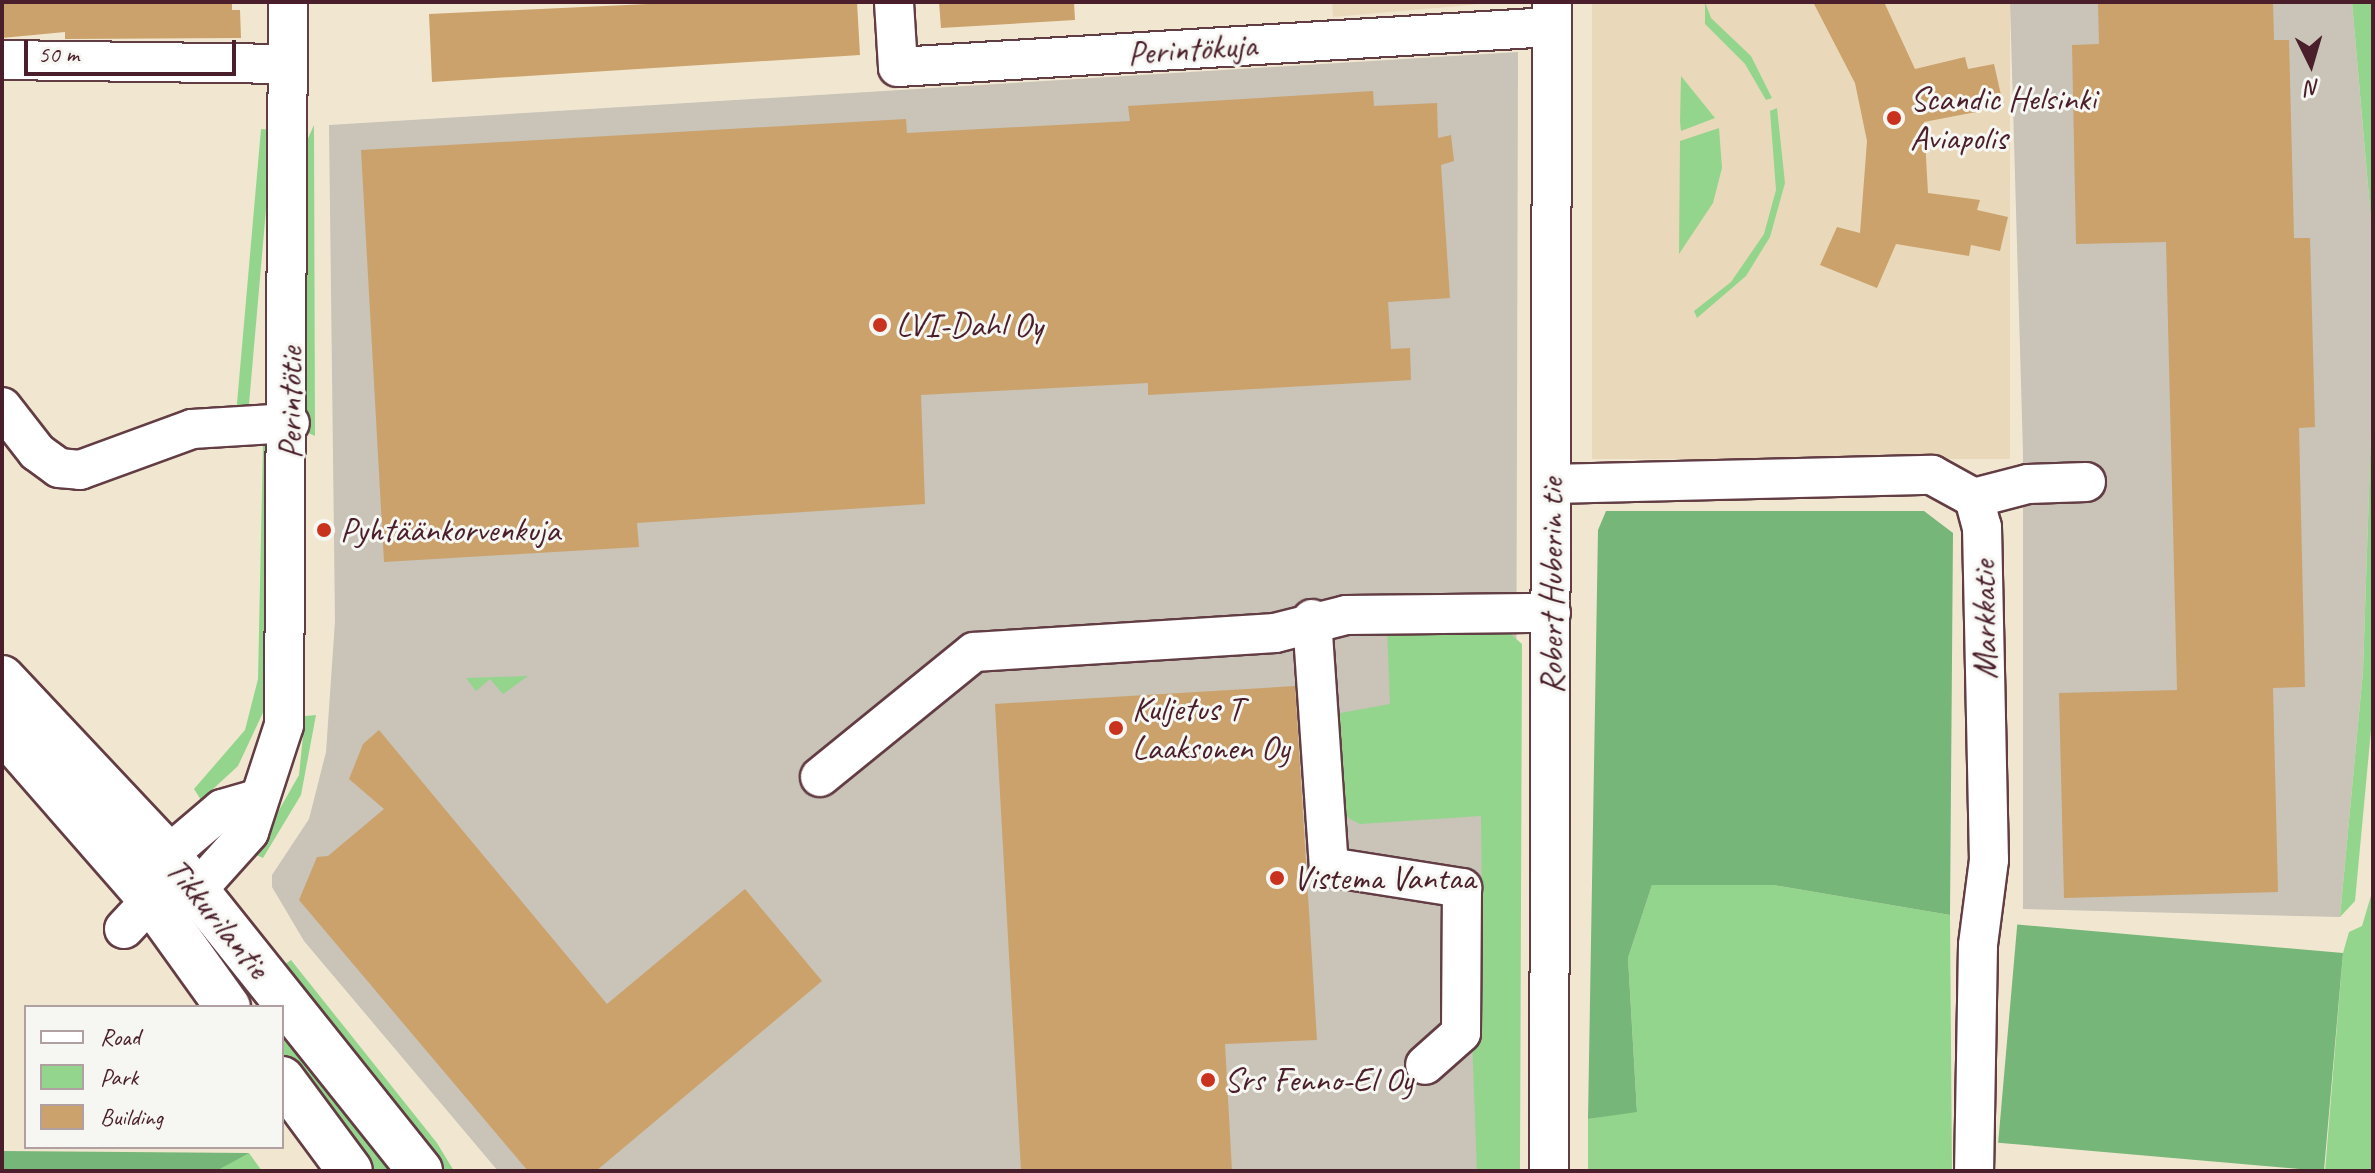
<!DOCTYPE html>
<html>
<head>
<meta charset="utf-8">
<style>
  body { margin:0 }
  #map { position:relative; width:2375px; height:1173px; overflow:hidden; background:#f1e7d1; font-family:Caveat,sans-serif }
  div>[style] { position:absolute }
  .built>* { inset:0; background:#e9d9ba; transform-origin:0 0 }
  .industrial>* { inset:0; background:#c9c3b8 }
  .green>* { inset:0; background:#93d58c; transform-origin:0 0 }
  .forest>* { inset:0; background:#76b678; transform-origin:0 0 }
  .building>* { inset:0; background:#cba26b }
  .roads { filter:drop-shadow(2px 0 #633d44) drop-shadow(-2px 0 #633d44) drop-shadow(0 2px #633d44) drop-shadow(0 -2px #633d44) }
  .minor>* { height:38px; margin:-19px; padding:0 19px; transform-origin:19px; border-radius:19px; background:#fff }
  .major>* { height:44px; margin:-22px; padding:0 22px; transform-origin:22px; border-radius:22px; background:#fff }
  .dots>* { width:22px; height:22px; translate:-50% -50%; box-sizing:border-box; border:4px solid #f6f6f2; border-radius:50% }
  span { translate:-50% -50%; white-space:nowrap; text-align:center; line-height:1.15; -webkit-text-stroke:6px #f6f6f2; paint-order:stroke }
  .street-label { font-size:34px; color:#4a1f2b }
  .poi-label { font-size:34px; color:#4a1f2b }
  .left { translate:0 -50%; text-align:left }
  .frame { position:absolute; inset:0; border:4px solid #4a1f2b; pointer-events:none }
  .legend { position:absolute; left:24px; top:1005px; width:260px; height:144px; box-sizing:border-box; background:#f6f6f2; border:2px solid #b1a0a2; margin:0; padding:10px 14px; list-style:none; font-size:24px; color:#4a1f2b }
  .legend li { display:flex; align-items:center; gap:16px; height:40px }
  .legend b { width:40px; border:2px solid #b1a0a2 }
  .north { position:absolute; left:2271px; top:24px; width:80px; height:80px; -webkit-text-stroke:6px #f6f6f2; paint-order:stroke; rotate:175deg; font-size:22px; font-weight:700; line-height:32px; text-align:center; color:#4a1f2b }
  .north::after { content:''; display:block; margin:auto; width:28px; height:36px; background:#4a1f2b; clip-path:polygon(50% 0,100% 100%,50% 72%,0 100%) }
  .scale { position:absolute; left:24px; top:40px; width:212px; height:36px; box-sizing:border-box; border:4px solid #4a1f2b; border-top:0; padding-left:10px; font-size:24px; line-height:28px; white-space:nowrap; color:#4a1f2b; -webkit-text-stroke:6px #f6f6f2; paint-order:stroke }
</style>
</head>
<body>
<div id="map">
  <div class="built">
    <i style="clip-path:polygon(1332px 2px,1505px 2px,1333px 17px)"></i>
    <i style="left:1592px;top:2px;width:418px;height:457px"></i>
  </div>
  <div class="industrial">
    <i style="clip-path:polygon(2010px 2px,2352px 2px,2371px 220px,2371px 431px,2363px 671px,2340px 917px,2023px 909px,2023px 453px)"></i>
    <i style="clip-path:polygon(1518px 52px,1515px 1171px,498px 1171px,304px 941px,272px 887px,272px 875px,309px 819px,326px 752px,335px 621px,329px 125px)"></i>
  </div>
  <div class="green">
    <i style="clip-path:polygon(1705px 2px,1711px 18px,1751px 56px,1772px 98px,1766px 100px,1745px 64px,1705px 24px)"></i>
    <i style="clip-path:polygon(2352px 2px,2373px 2px,2373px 709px,2355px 901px,2340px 917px,2363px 671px,2371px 431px,2371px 220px)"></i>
    <i style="clip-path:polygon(1681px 76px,1715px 118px,1681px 131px,1680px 122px)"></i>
    <i style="clip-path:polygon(1777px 108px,1785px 183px,1770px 237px,1746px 276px,1697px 318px,1694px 311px,1731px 282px,1764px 234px,1776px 190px,1770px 111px)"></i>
    <i style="clip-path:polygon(314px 125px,315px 436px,304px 431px,305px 145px)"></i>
    <i style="clip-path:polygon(1719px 128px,1722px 168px,1713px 203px,1679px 254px,1680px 141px)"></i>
    <i style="left:261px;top:129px;width:12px;height:280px;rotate:5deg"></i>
    <i style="clip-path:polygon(263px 442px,275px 451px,267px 704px,238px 766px,201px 800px,194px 789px,245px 730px,258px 679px)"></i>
    <i style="clip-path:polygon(1387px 627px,1506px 630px,1522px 644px,1520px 1171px,1477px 1171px,1469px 959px,1482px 903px,1481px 816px,1360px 824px,1348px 818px,1343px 802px,1335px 714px,1390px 704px)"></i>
    <i style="clip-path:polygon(528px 676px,503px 694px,490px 679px,476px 691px,466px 678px)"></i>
    <i style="clip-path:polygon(316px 715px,301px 795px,263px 858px,254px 854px,299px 775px,305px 716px)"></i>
    <i style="clip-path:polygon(1652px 885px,1773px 885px,1950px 915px,1952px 1171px,1588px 1171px,1588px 1119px,1637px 1111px,1628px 958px)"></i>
    <i style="clip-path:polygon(2373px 889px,2373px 1171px,2325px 1171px,2343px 953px,2349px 932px,2362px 926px)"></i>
    <i style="clip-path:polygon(291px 960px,437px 1143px,454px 1171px,442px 1171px,281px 967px)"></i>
    <i style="clip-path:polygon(282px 1024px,398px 1171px,373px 1171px,282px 1057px)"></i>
    <i style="clip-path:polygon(249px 1153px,262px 1171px,216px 1171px,228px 1158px)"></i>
  </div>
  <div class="forest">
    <i style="clip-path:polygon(1606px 511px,1924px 511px,1953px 533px,1950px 915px,1773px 885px,1652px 885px,1628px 958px,1637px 1112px,1588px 1119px,1598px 530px)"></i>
    <i style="left:2343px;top:953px;width:219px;height:327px;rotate:95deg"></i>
    <i style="clip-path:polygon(2px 1151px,249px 1153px,216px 1171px,2px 1171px)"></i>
  </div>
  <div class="building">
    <i style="clip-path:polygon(2px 2px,232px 2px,232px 10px,240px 10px,241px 38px,65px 39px,65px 32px,2px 38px)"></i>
    <i style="clip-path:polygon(691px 2px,857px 2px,860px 55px,432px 82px,429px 14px)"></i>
    <i style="clip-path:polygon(939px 2px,1074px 2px,1075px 20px,941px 28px)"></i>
    <i style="clip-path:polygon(1813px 2px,1884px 2px,1915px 69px,1965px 57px,1968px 69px,1994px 64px,2001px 95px,1976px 100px,1976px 112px,1924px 122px,1928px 193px,1980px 200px,1977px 210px,2008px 217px,2000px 251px,1971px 245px,1969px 256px,1896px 244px,1877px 288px,1820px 265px,1837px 227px,1860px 233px,1867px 141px,1855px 83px)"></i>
    <i style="clip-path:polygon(2098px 2px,2273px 2px,2274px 40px,2289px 40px,2294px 238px,2310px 238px,2315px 427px,2299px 428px,2305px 687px,2273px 688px,2278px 892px,2064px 898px,2059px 693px,2177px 690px,2166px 242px,2076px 244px,2072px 45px,2099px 44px)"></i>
    <i style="clip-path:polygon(1373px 91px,1374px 106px,1437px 103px,1438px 138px,1451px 135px,1454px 161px,1441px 165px,1450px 298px,1388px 302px,1391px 349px,1410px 348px,1411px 380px,1148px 395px,1148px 383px,921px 395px,925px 504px,637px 523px,639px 547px,384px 562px,361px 150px,906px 119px,907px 133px,1130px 121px,1128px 106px)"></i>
    <i style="clip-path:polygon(1295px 686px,1317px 1040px,1225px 1044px,1232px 1171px,1021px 1171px,995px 704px)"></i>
    <i style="clip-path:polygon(379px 730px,607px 1004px,745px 889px,822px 981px,596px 1171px,528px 1171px,299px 900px,317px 857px,328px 856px,384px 809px,349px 779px,363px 744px)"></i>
  </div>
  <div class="roads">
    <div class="minor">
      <i style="left:894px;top:2px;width:65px;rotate:86.5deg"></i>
      <i style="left:898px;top:67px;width:654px;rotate:-3.51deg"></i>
      <i style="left:2px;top:60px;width:286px;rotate:0.8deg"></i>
      <i style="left:2px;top:407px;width:57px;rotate:52.1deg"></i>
      <i style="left:37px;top:452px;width:27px;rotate:36deg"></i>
      <i style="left:59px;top:468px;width:21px;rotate:5deg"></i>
      <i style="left:80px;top:470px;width:119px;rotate:-20.1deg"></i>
      <i style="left:192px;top:429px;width:98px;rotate:-3.5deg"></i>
      <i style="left:1552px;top:484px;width:380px;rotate:-1.4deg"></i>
      <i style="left:1932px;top:475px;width:48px;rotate:28.7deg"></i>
      <i style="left:1974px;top:498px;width:30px;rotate:75deg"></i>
      <i style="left:1982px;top:527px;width:333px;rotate:88.8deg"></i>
      <i style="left:1989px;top:860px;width:86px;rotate:97.4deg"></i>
      <i style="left:1978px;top:945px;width:226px;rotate:91deg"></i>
      <i style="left:1974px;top:498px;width:56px;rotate:-14.5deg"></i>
      <i style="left:2028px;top:484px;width:58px;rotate:-2deg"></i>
      <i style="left:1312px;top:619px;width:249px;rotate:86.1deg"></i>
      <i style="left:1329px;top:867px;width:135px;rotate:9deg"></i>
      <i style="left:1462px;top:888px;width:145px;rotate:90.4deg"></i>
      <i style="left:1461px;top:1033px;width:48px;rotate:138.4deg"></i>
      <i style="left:820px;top:777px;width:198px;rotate:-39.1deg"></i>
      <i style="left:974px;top:652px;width:302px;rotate:-3.6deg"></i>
      <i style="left:1275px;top:633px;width:73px;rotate:-14.2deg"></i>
      <i style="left:1346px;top:615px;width:205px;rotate:-0.6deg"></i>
      <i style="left:170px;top:896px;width:28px;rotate:-13deg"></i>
      <i style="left:197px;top:890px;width:78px;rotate:-48.1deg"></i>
      <i style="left:249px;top:832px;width:113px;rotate:-71.9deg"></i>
      <i style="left:284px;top:725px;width:723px;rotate:-89.68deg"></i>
      <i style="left:124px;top:929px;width:40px;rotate:-47deg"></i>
      <i style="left:151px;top:900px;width:48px;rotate:-69.3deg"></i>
      <i style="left:168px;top:855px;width:71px;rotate:-40.4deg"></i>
      <i style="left:222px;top:809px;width:35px;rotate:-16deg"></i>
      <i style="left:1549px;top:1171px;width:1169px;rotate:-89.85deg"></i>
    </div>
    <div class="major">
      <i style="left:2px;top:678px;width:243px;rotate:46.8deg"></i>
      <i style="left:168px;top:855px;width:404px;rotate:51.4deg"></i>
      <i style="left:2px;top:729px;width:227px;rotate:48.9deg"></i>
      <i style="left:151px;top:900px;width:132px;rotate:54.3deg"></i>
      <i style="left:282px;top:1079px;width:114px;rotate:53.5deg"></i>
    </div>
  </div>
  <div class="dots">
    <i style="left:1894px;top:118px;background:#c8321e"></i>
    <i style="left:880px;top:325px;background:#c8321e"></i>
    <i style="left:324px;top:530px;background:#c8321e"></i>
    <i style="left:1116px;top:728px;background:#c8321e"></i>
    <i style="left:1277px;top:878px;background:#c8321e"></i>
    <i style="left:1208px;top:1080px;background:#c8321e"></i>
  </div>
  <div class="street-label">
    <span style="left:1192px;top:49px;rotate:-4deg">Perintökuja</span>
    <span style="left:290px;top:403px;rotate:-90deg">Perintötie</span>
    <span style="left:1551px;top:586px;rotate:-90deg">Robert Huberin tie</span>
    <span style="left:1984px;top:620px;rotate:-91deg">Markkatie</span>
    <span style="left:218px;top:918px;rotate:51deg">Tikkurilantie</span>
  </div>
  <div class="poi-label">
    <span class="left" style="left:1910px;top:118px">Scandic Helsinki<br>Aviapolis</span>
    <span class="left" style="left:896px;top:325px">LVI-Dahl Oy</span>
    <span class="left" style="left:340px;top:530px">Pyhtäänkorvenkuja</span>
    <span class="left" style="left:1132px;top:728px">Kuljetus T<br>Laaksonen Oy</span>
    <span class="left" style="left:1293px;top:878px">Vistema Vantaa</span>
    <span class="left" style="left:1224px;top:1080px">Srs Fenno-El Oy</span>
  </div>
  <div class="frame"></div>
  <ul class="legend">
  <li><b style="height:10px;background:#fff"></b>Road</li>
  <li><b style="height:22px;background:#93d58c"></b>Park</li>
  <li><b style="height:22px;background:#cba26b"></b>Building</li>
  </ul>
  <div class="north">N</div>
  <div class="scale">50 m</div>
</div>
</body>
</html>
